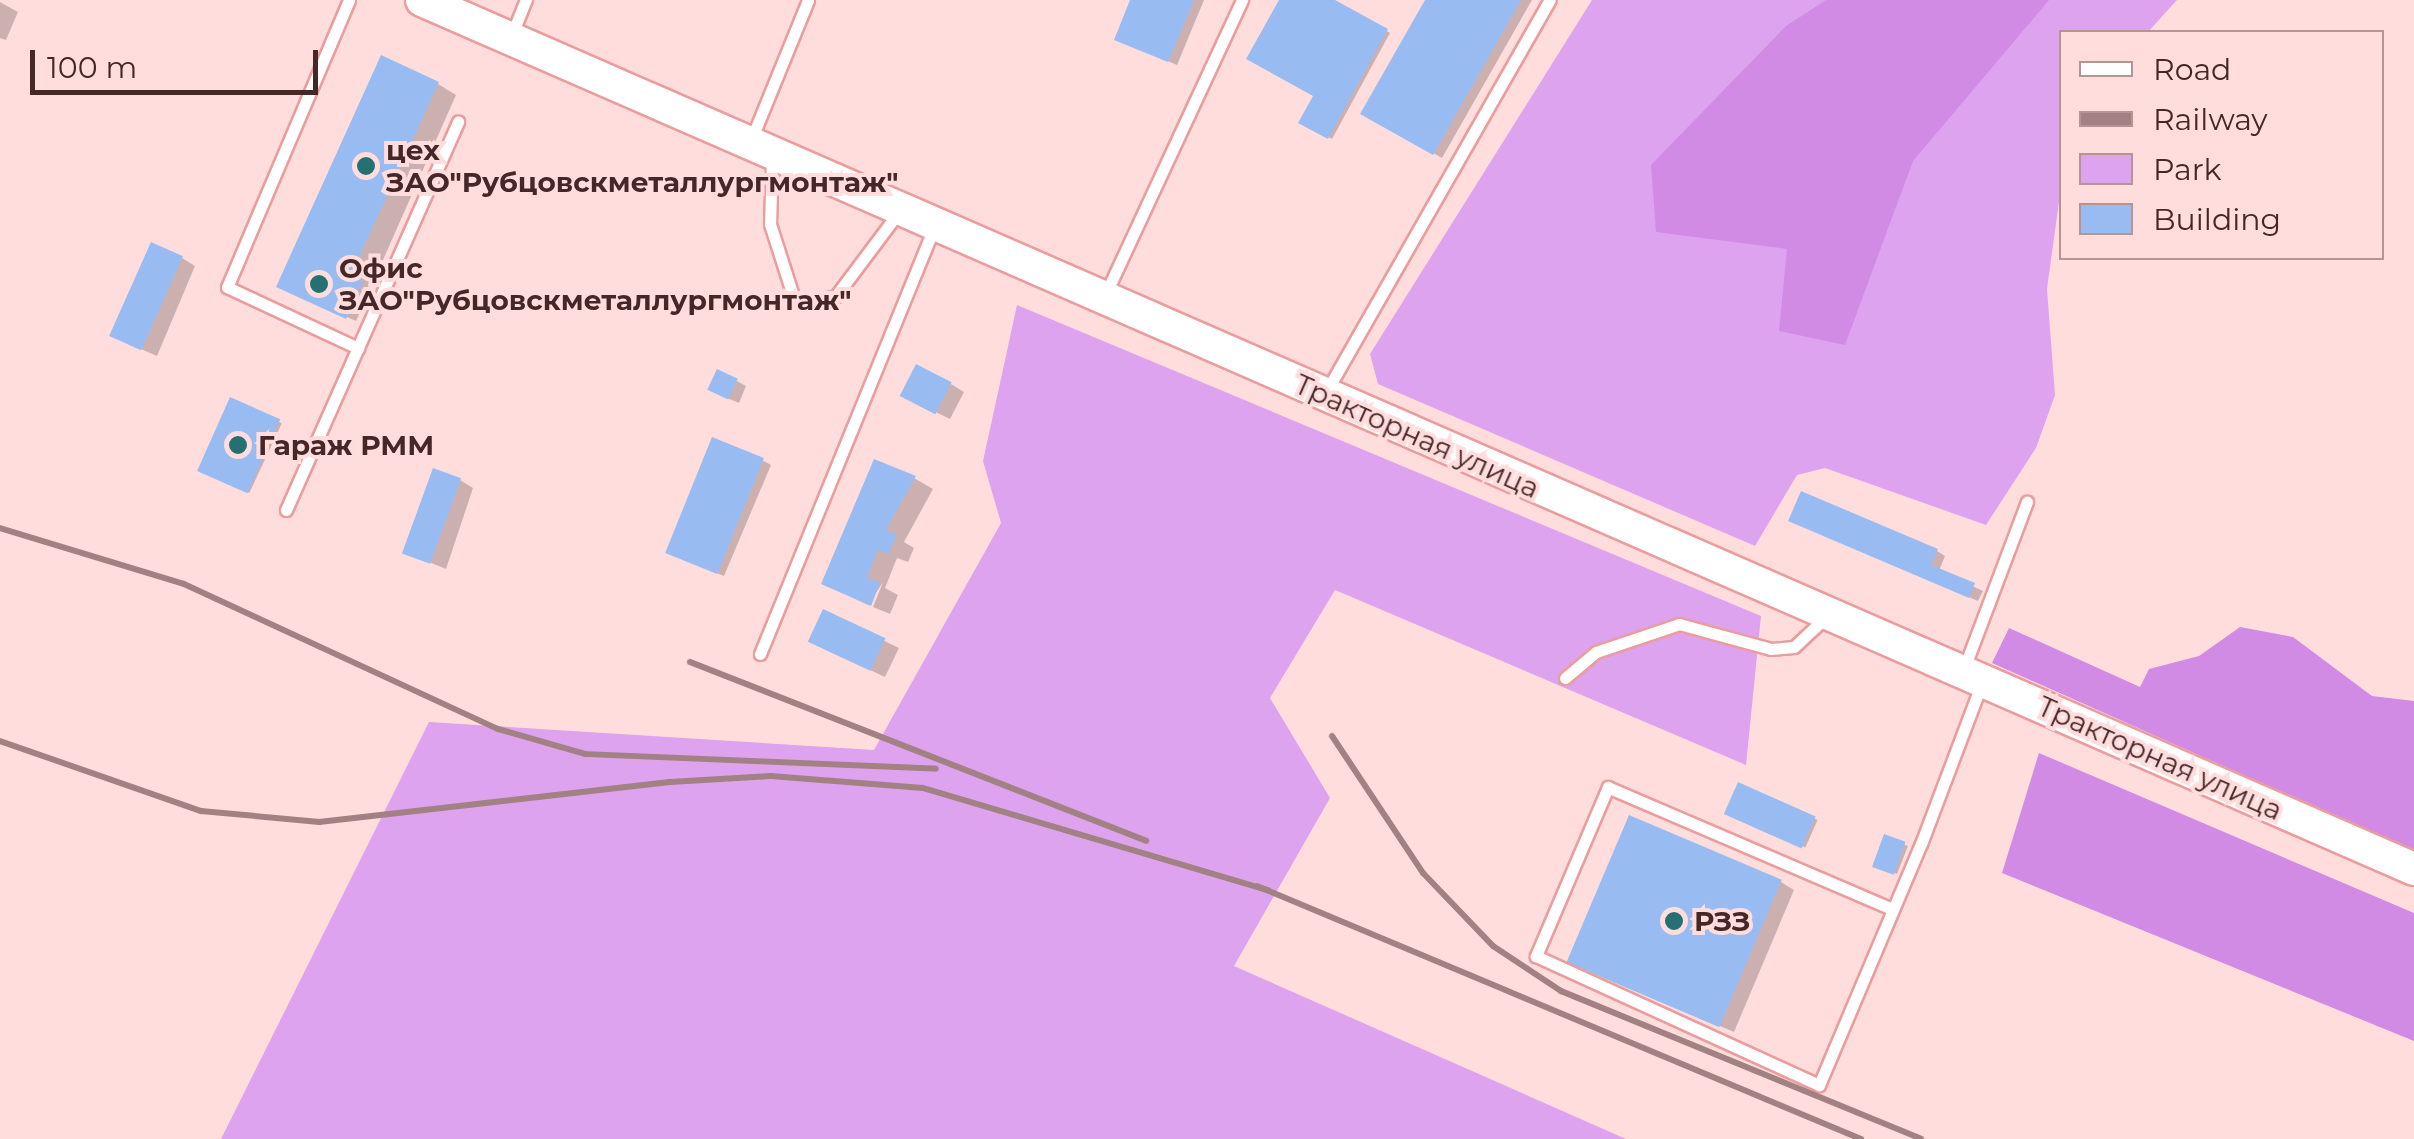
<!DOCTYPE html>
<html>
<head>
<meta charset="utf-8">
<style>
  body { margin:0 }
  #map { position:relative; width:2414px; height:1139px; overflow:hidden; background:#fdd; font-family:Montserrat,sans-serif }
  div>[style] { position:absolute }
  .green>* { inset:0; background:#dda3ee }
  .forest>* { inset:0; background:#d18be5 }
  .shadow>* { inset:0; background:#0003; transform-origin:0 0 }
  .building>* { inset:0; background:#98bcf2; transform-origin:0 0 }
  .roads { filter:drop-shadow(2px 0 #eb9c9d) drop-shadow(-2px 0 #eb9c9d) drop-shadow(0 2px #eb9c9d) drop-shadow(0 -2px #eb9c9d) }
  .service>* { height:11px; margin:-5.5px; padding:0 5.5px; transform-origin:5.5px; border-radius:5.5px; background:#fff }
  .secondary>* { height:32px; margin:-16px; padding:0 16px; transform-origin:16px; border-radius:16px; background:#fff }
  .rail>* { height:6px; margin:-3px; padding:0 3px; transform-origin:3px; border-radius:3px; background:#a18181 }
  .dots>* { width:28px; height:28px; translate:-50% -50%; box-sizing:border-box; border:5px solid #fdd; border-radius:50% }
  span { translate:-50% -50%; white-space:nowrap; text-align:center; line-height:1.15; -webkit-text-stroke:8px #fdd; paint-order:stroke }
  .poi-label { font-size:28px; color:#462727; font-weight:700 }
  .left { translate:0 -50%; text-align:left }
  .street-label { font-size:28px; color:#462727 }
  .legend { position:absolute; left:2059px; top:30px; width:325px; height:230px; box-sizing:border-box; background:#fdd; border:2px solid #b59494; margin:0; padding:12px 18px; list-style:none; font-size:30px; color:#462727 }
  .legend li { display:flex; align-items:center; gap:20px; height:50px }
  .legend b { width:50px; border:2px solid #b59494 }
  .scale { position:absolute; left:30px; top:50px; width:288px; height:45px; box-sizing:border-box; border:5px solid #462727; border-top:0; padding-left:12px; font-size:30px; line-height:35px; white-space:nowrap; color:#462727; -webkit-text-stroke:8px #fdd; paint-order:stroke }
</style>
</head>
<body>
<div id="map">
  <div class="green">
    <i style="clip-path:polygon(1592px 0,2177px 0,2148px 32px,2062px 32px,2062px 180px,2047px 289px,2055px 395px,2036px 448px,1986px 525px,1825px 468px,1797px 475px,1755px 546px,1378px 384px,1370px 354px)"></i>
    <i style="clip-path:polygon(1017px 305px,1761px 616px,1746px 765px,1335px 590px,1270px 698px,1330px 798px,1234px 966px,1626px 1139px,221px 1139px,429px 722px,874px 750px,1001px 523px,983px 461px)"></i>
  </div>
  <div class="forest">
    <i style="clip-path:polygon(1826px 0,2049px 0,1913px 161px,1845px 345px,1779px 331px,1787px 249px,1656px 232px,1651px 165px,1786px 26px)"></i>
    <i style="clip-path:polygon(2240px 627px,2293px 637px,2372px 696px,2414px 701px,2414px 851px,1992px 663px,2009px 628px,2140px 687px,2149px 669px,2199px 656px)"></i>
    <i style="clip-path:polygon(2039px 753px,2414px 913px,2414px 1041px,2002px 873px)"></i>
  </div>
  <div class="shadow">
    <i style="clip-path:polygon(1133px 0,1204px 0,1177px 65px,1125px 43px)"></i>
    <i style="clip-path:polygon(1281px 0,1330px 0,1390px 33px,1332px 139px,1302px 122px,1317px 95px)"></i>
    <i style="clip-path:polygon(1428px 0,1532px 0,1442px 158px,1364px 113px)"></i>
    <i style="clip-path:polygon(0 2px,18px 12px,6px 40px,0 38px)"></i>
    <i style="clip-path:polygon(438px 84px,456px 95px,356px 321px,287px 290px)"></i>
    <i style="clip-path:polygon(182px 258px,195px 266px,157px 356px,127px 343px)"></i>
    <i style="clip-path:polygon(737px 381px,746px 386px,739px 403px,720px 395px)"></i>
    <i style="clip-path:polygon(951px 384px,964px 392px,950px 419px,917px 403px)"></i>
    <i style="left:232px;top:400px;width:55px;height:77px;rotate:25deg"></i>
    <i style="clip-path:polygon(762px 460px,771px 465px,724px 576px,675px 556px)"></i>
    <i style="clip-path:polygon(914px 478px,933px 489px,904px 542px,914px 548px,908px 562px,897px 558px,885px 588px,898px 595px,890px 614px,873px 607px,883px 582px,868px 605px,824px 583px)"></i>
    <i style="clip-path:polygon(460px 480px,473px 488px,446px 569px,407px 553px)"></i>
    <i style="clip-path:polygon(1800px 525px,1937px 551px,1945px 556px,1939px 571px,1983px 591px,1978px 601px)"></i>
    <i style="clip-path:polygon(825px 612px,899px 648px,885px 677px,825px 649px)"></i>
    <i style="left:1739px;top:785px;width:86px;height:30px;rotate:24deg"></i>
    <i style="clip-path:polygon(1886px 837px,1908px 846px,1897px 874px,1878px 867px)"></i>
    <i style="clip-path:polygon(1781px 882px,1794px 890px,1734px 1032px,1583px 968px)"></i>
  </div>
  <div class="building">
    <i style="clip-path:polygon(1130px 0,1194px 0,1168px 62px,1114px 40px)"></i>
    <i style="clip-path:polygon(1279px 0,1335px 0,1388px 29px,1328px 139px,1298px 123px,1313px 96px,1246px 59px)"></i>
    <i style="clip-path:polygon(1425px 0,1521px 0,1433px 155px,1360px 114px)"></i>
    <i style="clip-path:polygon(381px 55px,439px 82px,351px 275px,363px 281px,346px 319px,276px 287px)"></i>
    <i style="left:151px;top:242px;width:35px;height:103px;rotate:24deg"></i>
    <i style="left:916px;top:364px;width:40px;height:36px;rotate:27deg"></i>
    <i style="left:717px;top:369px;width:23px;height:23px;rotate:25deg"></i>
    <i style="left:230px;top:397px;width:55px;height:81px;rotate:24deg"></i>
    <i style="left:712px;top:437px;width:56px;height:125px;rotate:22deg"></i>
    <i style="clip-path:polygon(874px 459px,916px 476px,886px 530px,897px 535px,888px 554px,878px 550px,867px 577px,880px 583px,871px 606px,821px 584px)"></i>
    <i style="left:433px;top:468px;width:30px;height:91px;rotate:20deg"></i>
    <i style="clip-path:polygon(1801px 491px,1938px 549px,1931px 565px,1975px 583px,1969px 598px,1788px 521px)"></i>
    <i style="left:823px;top:609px;width:69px;height:36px;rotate:25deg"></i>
    <i style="left:1738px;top:782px;width:85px;height:35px;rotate:24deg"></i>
    <i style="left:1629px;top:815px;width:166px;height:160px;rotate:23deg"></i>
    <i style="left:1884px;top:834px;width:23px;height:35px;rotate:20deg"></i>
  </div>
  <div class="roads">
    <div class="service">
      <i style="left:349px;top:0;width:312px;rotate:113deg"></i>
      <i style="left:227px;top:287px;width:145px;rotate:25deg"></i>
      <i style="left:512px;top:34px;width:37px;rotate:-68deg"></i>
      <i style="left:751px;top:140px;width:151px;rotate:-67.8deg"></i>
      <i style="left:772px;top:158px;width:66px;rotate:91.7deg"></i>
      <i style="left:770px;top:224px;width:82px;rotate:72.2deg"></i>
      <i style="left:795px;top:302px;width:40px;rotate:-7.1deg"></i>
      <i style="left:835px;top:297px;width:105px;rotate:-53.1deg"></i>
      <i style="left:1106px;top:293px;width:323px;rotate:-65.1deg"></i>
      <i style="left:1326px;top:392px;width:451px;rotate:-60.3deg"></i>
      <i style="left:286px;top:510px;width:425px;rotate:-66.1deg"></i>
      <i style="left:760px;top:654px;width:460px;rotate:-67.8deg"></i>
      <i style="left:1963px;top:671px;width:181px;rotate:-69.3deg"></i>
      <i style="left:1565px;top:678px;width:40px;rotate:-40deg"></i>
      <i style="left:1596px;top:652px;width:88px;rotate:-18.6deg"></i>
      <i style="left:1679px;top:624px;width:95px;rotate:15.2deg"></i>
      <i style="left:1771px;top:649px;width:23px;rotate:-5deg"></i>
      <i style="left:1794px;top:647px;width:44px;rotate:-43.2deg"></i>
      <i style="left:1892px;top:909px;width:309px;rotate:-156.8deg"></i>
      <i style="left:1608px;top:787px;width:184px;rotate:113.1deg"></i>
      <i style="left:1536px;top:956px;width:311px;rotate:24.5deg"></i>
      <i style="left:1819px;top:1085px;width:262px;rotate:-67.1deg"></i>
      <i style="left:1921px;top:844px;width:170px;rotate:-69.3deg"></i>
    </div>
    <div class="secondary">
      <i style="left:422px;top:0;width:2173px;rotate:23.57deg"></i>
    </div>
  </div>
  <div class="rail">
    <i style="left:0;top:528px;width:192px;rotate:16.9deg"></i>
    <i style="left:184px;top:584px;width:346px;rotate:24.8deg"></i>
    <i style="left:498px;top:729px;width:91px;rotate:16deg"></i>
    <i style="left:585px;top:754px;width:351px;rotate:2.4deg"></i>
    <i style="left:690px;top:662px;width:490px;rotate:21.4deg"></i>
    <i style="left:1332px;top:736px;width:164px;rotate:56.4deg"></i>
    <i style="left:1423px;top:873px;width:101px;rotate:46.2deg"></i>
    <i style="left:1493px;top:946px;width:82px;rotate:33.5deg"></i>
    <i style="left:1561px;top:991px;width:389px;rotate:22.3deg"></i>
    <i style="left:0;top:741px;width:213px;rotate:19.2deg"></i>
    <i style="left:201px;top:811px;width:119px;rotate:5.3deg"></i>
    <i style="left:319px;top:822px;width:353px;rotate:-6.5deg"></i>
    <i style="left:670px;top:782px;width:101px;rotate:-3.4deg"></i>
    <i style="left:771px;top:776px;width:152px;rotate:4.5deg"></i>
    <i style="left:923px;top:788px;width:360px;rotate:16.5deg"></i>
    <i style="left:1257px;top:886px;width:655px;rotate:22.73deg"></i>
  </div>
  <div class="dots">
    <i style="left:366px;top:166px;background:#257073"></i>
    <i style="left:319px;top:284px;background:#257073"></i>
    <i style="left:238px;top:445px;background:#257073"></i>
    <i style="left:1674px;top:921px;background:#257073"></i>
  </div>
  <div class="poi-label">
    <span class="left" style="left:386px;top:166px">цех<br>ЗАО"Рубцовскметаллургмонтаж"</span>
    <span class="left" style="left:339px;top:284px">Офис<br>ЗАО"Рубцовскметаллургмонтаж"</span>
    <span class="left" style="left:258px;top:445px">Гараж РММ</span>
    <span class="left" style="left:1694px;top:921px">РЗЗ</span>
  </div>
  <div class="street-label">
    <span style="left:1417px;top:436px;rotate:24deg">Тракторная улица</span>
    <span style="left:2160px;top:758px;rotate:24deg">Тракторная улица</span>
  </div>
  <ul class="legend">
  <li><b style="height:12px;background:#fff"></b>Road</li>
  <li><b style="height:12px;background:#a18181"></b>Railway</li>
  <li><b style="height:28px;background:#dda3ee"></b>Park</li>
  <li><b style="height:28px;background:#98bcf2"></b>Building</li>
  </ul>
  <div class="scale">100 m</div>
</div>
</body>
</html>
